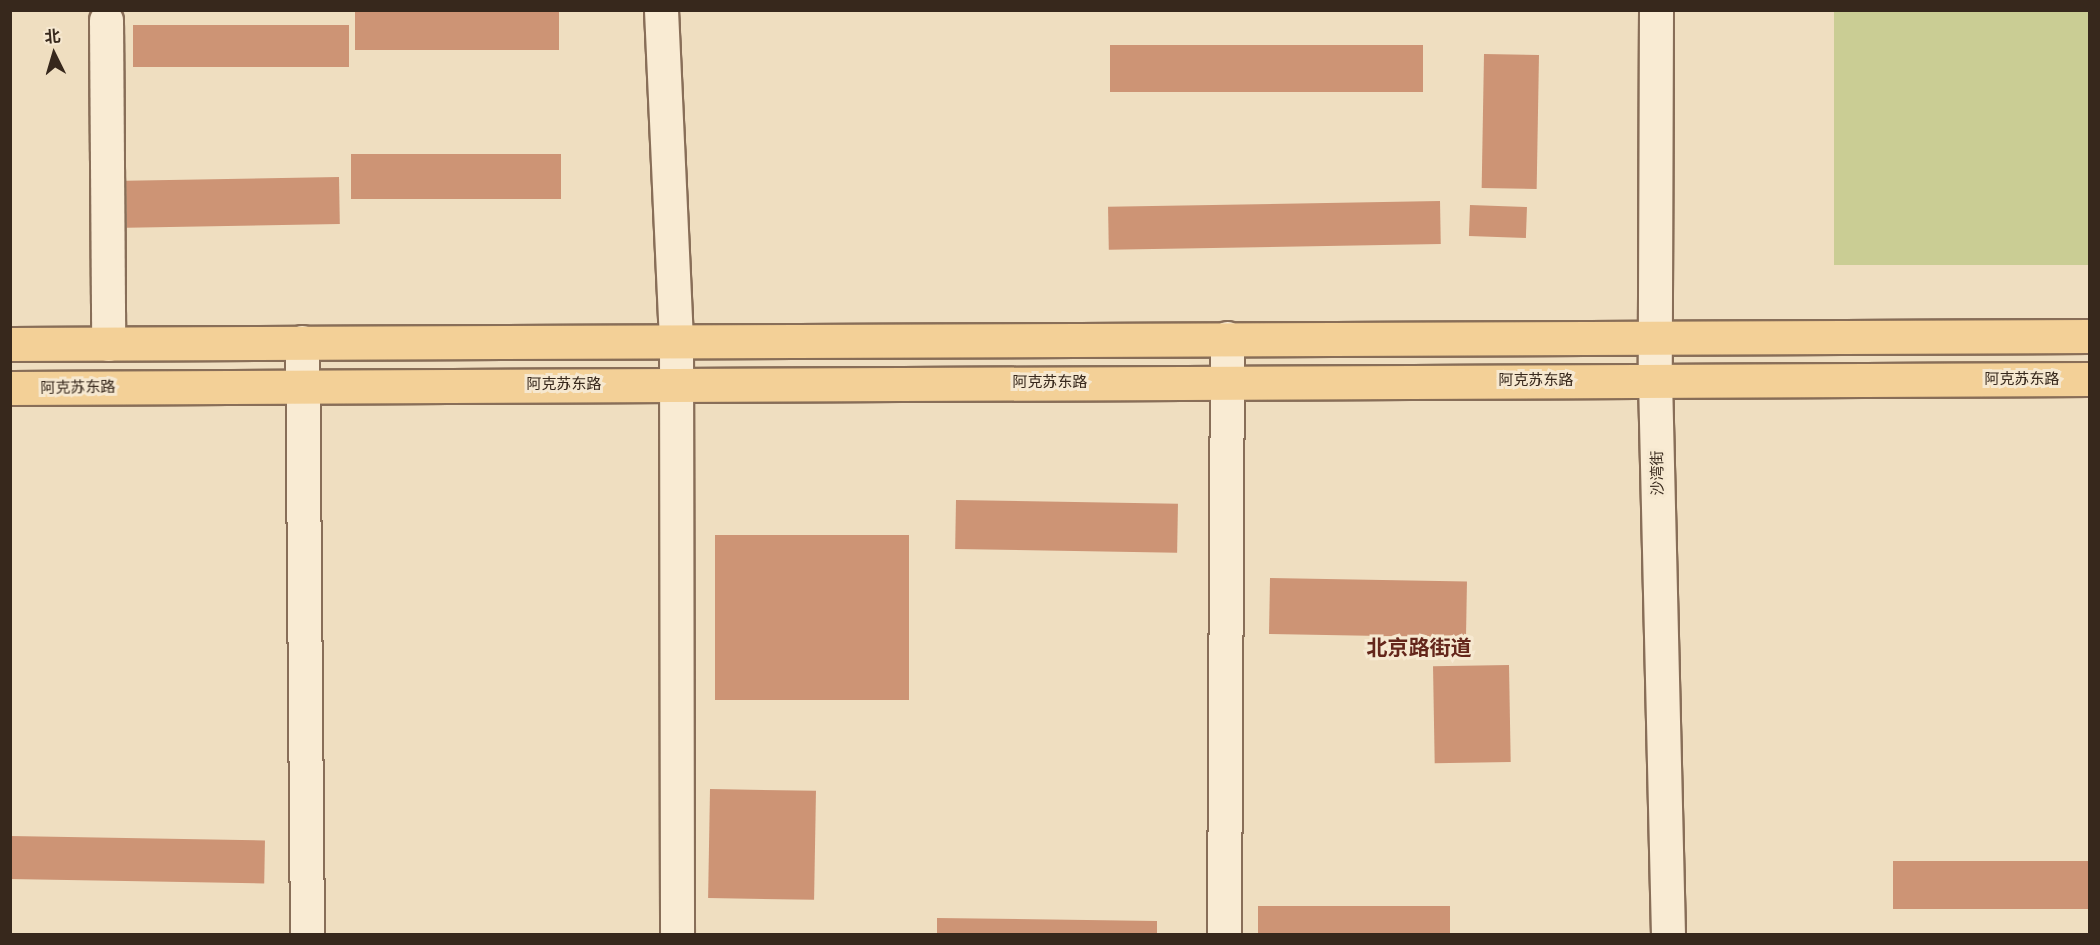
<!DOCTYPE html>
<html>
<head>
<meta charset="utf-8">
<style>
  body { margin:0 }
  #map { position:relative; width:2100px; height:945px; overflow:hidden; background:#efdec0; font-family:Lora,"Noto Sans SC",serif }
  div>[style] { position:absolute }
  .green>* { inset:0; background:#cacd94; transform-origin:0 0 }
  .building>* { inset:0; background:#cd9475; transform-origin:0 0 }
  .roads { filter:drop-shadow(2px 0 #886e58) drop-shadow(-2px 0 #886e58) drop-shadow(0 2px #886e58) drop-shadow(0 -2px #886e58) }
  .minor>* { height:33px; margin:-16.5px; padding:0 16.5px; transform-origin:16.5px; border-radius:16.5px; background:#f9ebd3 }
  .major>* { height:33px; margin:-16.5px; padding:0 16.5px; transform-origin:16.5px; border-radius:16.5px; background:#f3d097 }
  span { translate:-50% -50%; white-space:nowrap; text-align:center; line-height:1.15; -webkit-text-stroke:6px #f6e8d0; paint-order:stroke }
  .street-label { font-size:15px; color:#37281c }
  .district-label { font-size:21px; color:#64261b; font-weight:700 }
  .frame { position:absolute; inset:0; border:12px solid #37281c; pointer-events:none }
  .north { position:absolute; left:24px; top:24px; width:60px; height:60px; -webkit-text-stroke:4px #f6e8d0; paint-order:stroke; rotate:355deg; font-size:16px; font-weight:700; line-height:24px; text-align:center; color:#37281c }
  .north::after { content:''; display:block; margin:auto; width:21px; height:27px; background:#37281c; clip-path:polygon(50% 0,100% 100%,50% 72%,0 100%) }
</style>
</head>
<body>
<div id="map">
  <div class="green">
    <i style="left:1834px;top:11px;width:255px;height:254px"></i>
  </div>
  <div class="building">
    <i style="left:355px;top:10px;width:204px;height:40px"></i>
    <i style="left:349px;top:25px;width:42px;height:216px;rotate:90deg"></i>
    <i style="left:1110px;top:45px;width:313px;height:47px"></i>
    <i style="left:1484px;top:54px;width:55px;height:134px;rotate:1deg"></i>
    <i style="left:351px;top:154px;width:210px;height:45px"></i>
    <i style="left:339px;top:177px;width:47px;height:213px;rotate:89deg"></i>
    <i style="left:1440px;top:201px;width:43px;height:332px;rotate:89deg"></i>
    <i style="left:1470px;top:205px;width:57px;height:31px;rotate:2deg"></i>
    <i style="left:956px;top:500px;width:222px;height:49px;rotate:1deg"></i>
    <i style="left:909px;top:535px;width:165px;height:194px;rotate:90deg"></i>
    <i style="left:1270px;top:578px;width:197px;height:56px;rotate:1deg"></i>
    <i style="left:1509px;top:665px;width:97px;height:76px;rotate:89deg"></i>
    <i style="left:710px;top:789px;width:106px;height:109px;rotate:1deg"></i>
    <i style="left:10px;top:836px;width:255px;height:43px;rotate:1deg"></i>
    <i style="left:2090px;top:861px;width:48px;height:197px;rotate:90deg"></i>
    <i style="left:1258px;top:906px;width:192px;height:28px"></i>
    <i style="clip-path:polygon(937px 918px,1157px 921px,1157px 934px,937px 934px)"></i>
  </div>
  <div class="roads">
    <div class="minor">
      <i style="left:661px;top:10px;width:330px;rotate:87.4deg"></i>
      <i style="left:676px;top:340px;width:594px;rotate:89.9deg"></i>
      <i style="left:1656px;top:10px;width:369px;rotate:90.2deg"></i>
      <i style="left:1655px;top:379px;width:555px;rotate:88.66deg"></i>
      <i style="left:106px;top:20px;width:324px;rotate:89.6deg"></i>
      <i style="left:302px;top:342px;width:592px;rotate:89.52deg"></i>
      <i style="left:1224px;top:934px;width:596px;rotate:-89.71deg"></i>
    </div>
    <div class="major">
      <i style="left:10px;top:344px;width:2080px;rotate:-0.22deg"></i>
      <i style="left:10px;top:388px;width:2080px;rotate:-0.25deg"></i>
    </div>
  </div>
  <div class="street-label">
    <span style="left:2022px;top:379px">阿克苏东路</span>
    <span style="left:1536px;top:380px">阿克苏东路</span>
    <span style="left:1050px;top:382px">阿克苏东路</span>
    <span style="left:564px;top:384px">阿克苏东路</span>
    <span style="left:78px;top:387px;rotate:-1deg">阿克苏东路</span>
    <span style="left:1657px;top:473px;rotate:-91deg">沙湾街</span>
  </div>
  <div class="district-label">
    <span style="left:1419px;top:648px">北京路街道</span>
  </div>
  <div class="frame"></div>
  <div class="north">北</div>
</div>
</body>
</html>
